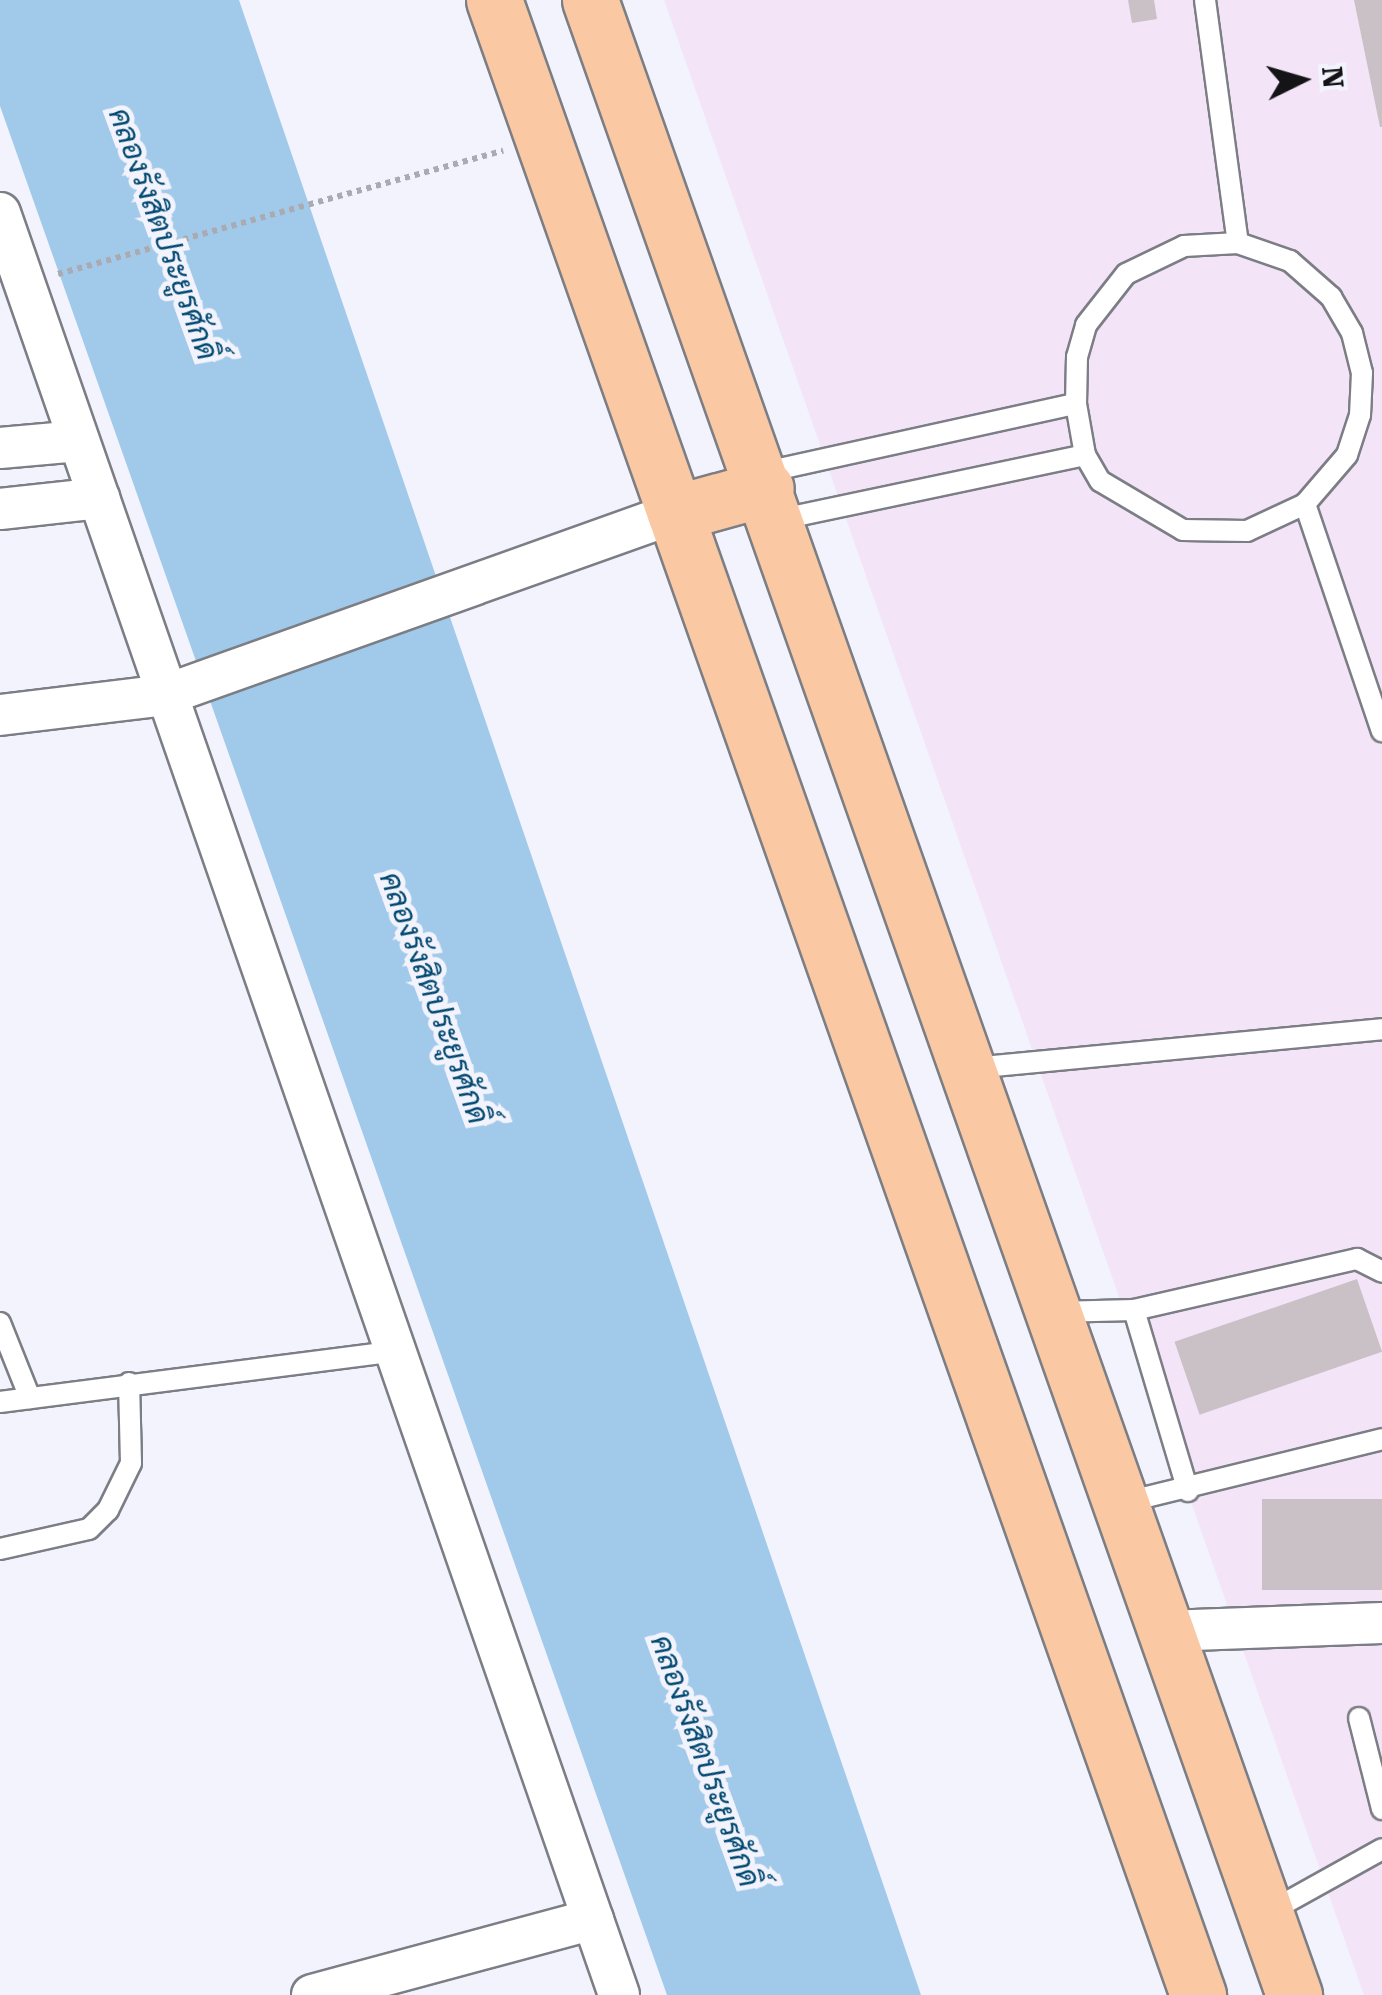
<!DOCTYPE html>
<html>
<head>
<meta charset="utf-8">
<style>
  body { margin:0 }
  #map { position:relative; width:1382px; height:1995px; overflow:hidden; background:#f2f3fc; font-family:"Roboto Serif",Sarabun,serif }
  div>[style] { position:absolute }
  .industrial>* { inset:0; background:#f3e4f7 }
  .water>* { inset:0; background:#a1c9e9 }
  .building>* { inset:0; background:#cac1c6; transform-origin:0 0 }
  .path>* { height:6px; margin-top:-3px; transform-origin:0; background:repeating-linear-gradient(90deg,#aaabb2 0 5px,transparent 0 10px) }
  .roads { filter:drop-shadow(2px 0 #7c7e85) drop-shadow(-2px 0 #7c7e85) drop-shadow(0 2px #7c7e85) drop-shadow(0 -2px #7c7e85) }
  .lane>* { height:20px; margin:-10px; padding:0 10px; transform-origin:10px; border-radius:10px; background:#fff }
  .street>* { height:40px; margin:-20px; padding:0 20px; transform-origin:20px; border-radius:20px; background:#fff }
  .primary>* { height:55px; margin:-27.5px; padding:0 27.5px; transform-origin:27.5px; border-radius:27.5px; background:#fac8a3 }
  span { translate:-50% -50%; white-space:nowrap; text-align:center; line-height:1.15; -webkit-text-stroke:10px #f2f3fc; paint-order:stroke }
  .water-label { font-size:30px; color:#004870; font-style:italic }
  .north { position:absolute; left:1252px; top:30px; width:100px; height:100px; -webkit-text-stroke:8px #f2f3fc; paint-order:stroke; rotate:85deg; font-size:28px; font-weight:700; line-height:40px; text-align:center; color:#141417 }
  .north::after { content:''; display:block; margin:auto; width:35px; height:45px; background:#141417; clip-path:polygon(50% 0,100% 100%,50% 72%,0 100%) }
</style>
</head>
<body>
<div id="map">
  <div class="industrial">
    <i style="clip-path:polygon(664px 0,1382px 0,1382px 1995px,1364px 1995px)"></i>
  </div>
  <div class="water">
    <i style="clip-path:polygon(0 0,239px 0,921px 1995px,667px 1995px,0 106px)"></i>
  </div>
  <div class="building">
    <i style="clip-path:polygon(1128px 0,1154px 0,1157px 19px,1132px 23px)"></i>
    <i style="clip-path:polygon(1354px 0,1382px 0,1382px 127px,1380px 127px)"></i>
    <i style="left:1357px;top:1279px;width:77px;height:193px;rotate:71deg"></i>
    <i style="left:1382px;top:1499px;width:91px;height:120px;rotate:90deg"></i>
  </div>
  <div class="path">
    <i style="left:58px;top:274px;width:462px;rotate:-15.5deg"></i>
  </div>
  <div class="roads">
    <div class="lane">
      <i style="left:1205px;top:0;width:245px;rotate:82.3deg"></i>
      <i style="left:1238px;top:243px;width:55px;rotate:19.1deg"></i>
      <i style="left:1290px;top:261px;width:55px;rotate:41.3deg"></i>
      <i style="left:1331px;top:297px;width:42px;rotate:59.7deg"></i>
      <i style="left:1352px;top:333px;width:41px;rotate:76deg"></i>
      <i style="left:1362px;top:373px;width:42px;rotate:92.7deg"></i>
      <i style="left:1360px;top:415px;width:42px;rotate:108deg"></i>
      <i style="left:1347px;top:455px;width:65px;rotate:130.6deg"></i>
      <i style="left:1305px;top:504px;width:64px;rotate:155deg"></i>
      <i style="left:1247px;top:531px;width:64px;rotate:-179.1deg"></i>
      <i style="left:1183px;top:530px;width:96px;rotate:-149.4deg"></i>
      <i style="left:1100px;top:481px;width:30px;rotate:-120deg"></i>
      <i style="left:1085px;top:455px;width:52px;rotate:-100deg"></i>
      <i style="left:1076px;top:404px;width:47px;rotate:-88.8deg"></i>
      <i style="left:1077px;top:357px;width:33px;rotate:-74deg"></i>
      <i style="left:1086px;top:325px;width:65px;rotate:-51.9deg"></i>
      <i style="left:1126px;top:274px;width:64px;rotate:-25.8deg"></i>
      <i style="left:1184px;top:246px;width:54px;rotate:-3.2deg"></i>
      <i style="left:761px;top:473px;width:322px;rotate:-12.4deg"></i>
      <i style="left:1305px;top:504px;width:240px;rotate:71.3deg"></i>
      <i style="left:777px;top:520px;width:315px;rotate:-11.9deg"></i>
      <i style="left:972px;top:1068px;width:412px;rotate:-5.4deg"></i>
      <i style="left:1134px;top:1310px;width:189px;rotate:73.4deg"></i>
      <i style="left:1056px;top:1312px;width:78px;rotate:-1.5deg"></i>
      <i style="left:1134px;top:1310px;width:229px;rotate:-12.9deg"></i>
      <i style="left:1357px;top:1259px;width:28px;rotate:27deg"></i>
      <i style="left:0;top:1323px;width:81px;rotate:68.2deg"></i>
      <i style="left:0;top:1402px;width:394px;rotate:-7.3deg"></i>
      <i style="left:1122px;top:1503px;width:268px;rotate:-13.8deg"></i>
      <i style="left:0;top:1549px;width:91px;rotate:-12.7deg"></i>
      <i style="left:89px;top:1529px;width:27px;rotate:-45deg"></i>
      <i style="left:108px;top:1510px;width:52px;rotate:-63.9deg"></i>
      <i style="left:131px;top:1463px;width:80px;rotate:-91.4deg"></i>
      <i style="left:1359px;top:1718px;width:94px;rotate:75.8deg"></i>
      <i style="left:1269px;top:1912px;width:129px;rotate:-29.1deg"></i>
    </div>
    <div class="street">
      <i style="left:0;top:213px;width:1886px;rotate:70.84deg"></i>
      <i style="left:0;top:448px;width:79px;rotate:-5.1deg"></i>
      <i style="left:0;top:509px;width:100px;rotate:-6.3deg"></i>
      <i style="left:0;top:715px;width:166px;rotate:-6.9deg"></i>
      <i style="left:165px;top:695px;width:542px;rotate:-19.64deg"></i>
      <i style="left:1166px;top:1631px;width:216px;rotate:-2.1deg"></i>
      <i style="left:312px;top:1995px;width:291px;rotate:-15.1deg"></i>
    </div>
    <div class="primary">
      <i style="left:494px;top:0;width:2116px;rotate:70.56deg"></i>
      <i style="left:590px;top:0;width:2116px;rotate:70.56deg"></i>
      <i style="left:675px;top:513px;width:94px;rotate:-15.4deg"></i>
    </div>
  </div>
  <div class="water-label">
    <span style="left:163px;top:234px;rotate:70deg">คลองรังสิตประยูรศักดิ์</span>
    <span style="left:434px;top:998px;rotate:70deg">คลองรังสิตประยูรศักดิ์</span>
    <span style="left:705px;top:1761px;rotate:70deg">คลองรังสิตประยูรศักดิ์</span>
  </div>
  <div class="north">N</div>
</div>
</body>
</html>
